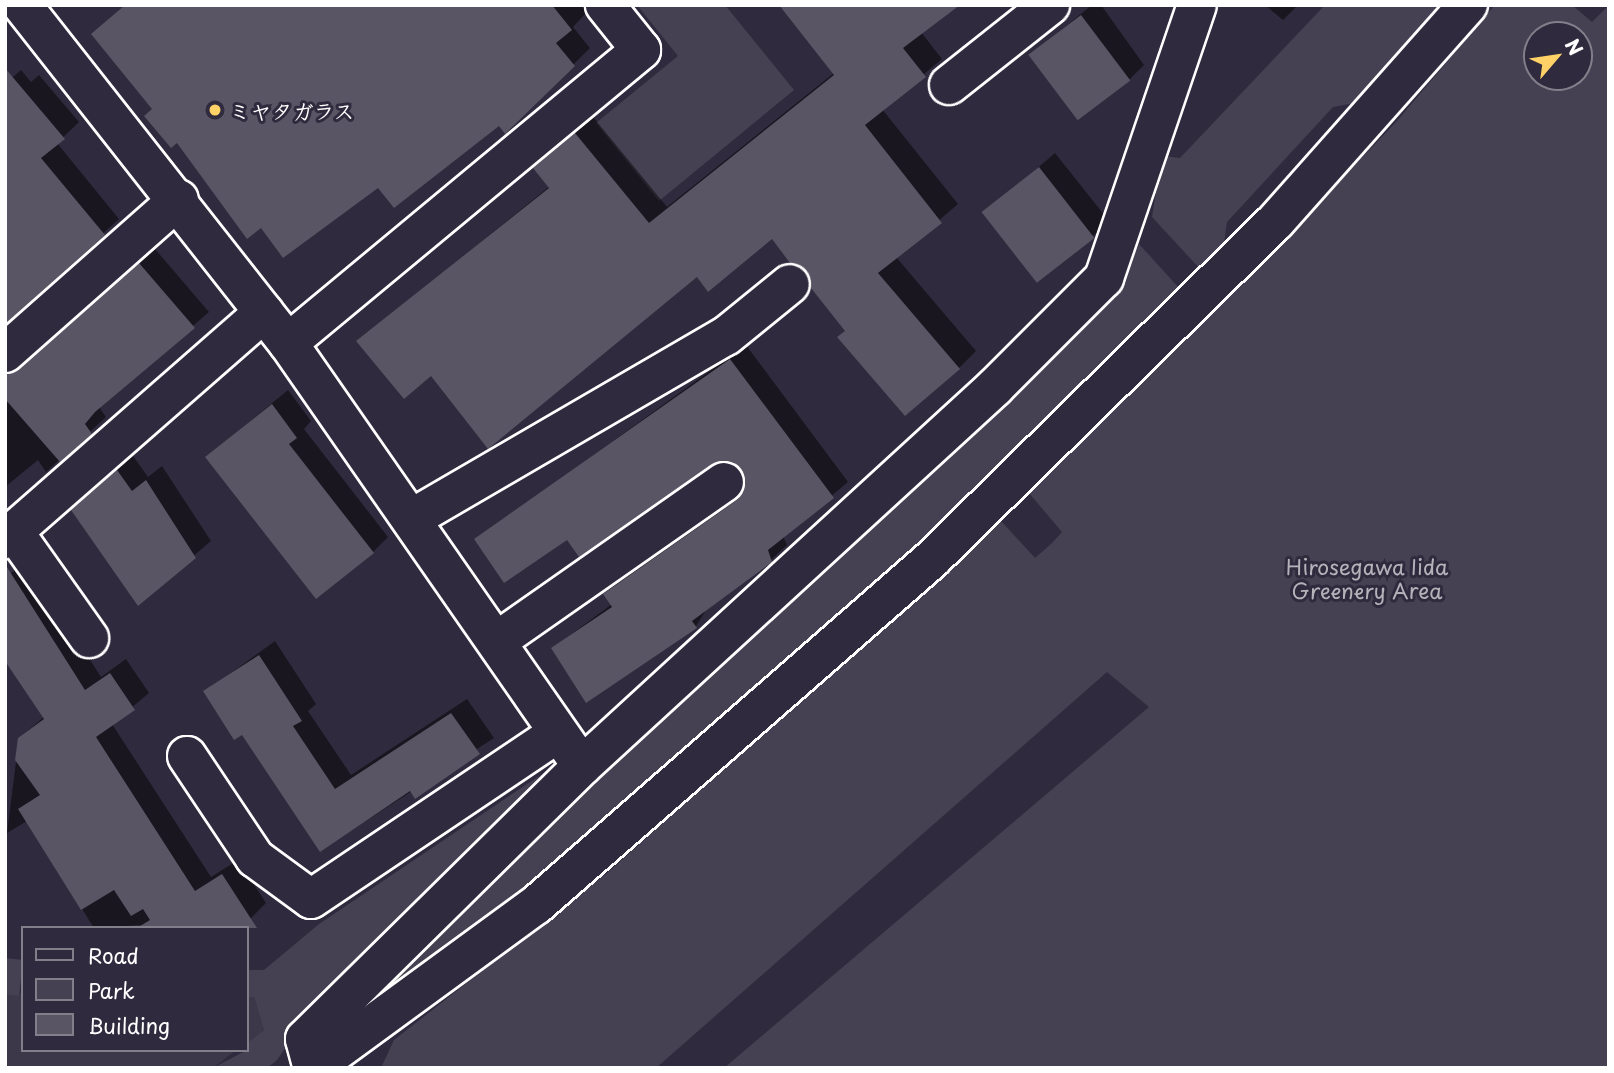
<!DOCTYPE html>
<html>
<head>
<meta charset="utf-8">
<style>
  body { margin:0 }
  #map { position:relative; width:1614px; height:1073px; overflow:hidden; background:#2f2a3d; font-family:"Playpen Sans","Klee One",sans-serif }
  div>[style] { position:absolute }
  .built>* { inset:0; background:#3c3749 }
  .green>* { inset:0; background:#464152; transform-origin:0 0 }
  .shadow>* { inset:0; background:#0007 }
  .building>* { inset:0; background:#595564; transform-origin:0 0 }
  .roads { filter:drop-shadow(2px 0 #fff) drop-shadow(-2px 0 #fff) drop-shadow(0 2px #fff) drop-shadow(0 -2px #fff) }
  .street>* { height:38px; margin:-19px; padding:0 19px; transform-origin:19px; border-radius:19px; background:#2f2a3d }
  .dots>* { width:19px; height:19px; translate:-50% -50%; box-sizing:border-box; border:4px solid #2f2a3d; border-radius:50% }
  span { translate:-50% -50%; white-space:nowrap; text-align:center; line-height:1.15; -webkit-text-stroke:6px #2f2a3d; paint-order:stroke }
  .poi-label { font-size:21px; color:#fff; font-weight:700 }
  .left { translate:0 -50%; text-align:left }
  .park-label { font-size:21px; color:#b5b3ba }
  .frame { position:absolute; inset:0; border:7px solid #fff; pointer-events:none }
  .legend { position:absolute; left:21px; top:926px; width:228px; height:126px; box-sizing:border-box; background:#2f2a3d; border:2px solid #827f8b; margin:0; padding:9px 12px; list-style:none; font-size:21px; color:#fff }
  .legend li { display:flex; align-items:center; gap:14px; height:35px }
  .legend b { width:35px; border:2px solid #827f8b }
  .north { position:absolute; left:1523px; top:21px; width:70px; height:70px; box-sizing:border-box; background:#2f2a3d; border:2px solid #827f8b; border-radius:50%; rotate:61deg; font-size:19px; font-weight:700; line-height:28px; text-align:center; color:#fff }
  .north::after { content:''; display:block; margin:auto; width:24px; height:32px; background:#ffd166; clip-path:polygon(50% 0,100% 100%,50% 72%,0 100%) }
</style>
</head>
<body>
<div id="map">
  <div class="built">
    <i style="clip-path:polygon(5px 994px,23px 994px,23px 1050px,236px 1050px,213px 1068px,5px 1068px)"></i>
    <i style="clip-path:polygon(247px 997px,254px 997px,264px 1030px,247px 1043px)"></i>
  </div>
  <div class="green">
    <i style="clip-path:polygon(637px 5px,725px 5px,794px 90px,659px 201px,596px 123px,678px 56px)"></i>
    <i style="clip-path:polygon(1325px 5px,1445px 5px,1355px 103px,1333px 107px,1227px 222px,1223px 250px,1201px 270px,1152px 217px,1162px 156px,1180px 158px)"></i>
    <i style="clip-path:polygon(evenodd,1495px 5px,1572px 5px,1592px 22px,1609px 5px,1609px 1068px,724px 1068px,1149px 707px,1107px 672px,656px 1068px,381px 1068px,394px 1040px,607px 873px,1001px 521px,1035px 558px,1051px 544px,1062px 532px,1029px 493px,1231px 295px,1397px 121px,1495px 5px,1537px 35px,1579px 35px,1579px 77px,1537px 77px,1537px 35px)"></i>
    <i style="clip-path:polygon(1139px 244px,1180px 289px,982px 489px,536px 886px,342px 1032px,405px 959px,1073px 340px,1115px 295px)"></i>
    <i style="clip-path:polygon(542px 774px,308px 1015px,277px 1060px,267px 1068px,213px 1068px,247px 1050px,247px 1043px,264px 1030px,254px 997px,247px 997px,247px 970px,264px 970px,319px 924px)"></i>
    <i style="left:5px;top:958px;width:18px;height:36px;rotate:6deg"></i>
  </div>
  <div class="shadow">
    <i style="clip-path:polygon(125px 5px,581px 5px,587px 12px,573px 27px,590px 48px,506px 131px,499px 123px,378px 186px,261px 226px,93px 34px)"></i>
    <i style="clip-path:polygon(1092px 5px,1101px 5px,1144px 65px,1129px 80px,1030px 55px)"></i>
    <i style="clip-path:polygon(1265px 5px,1298px 5px,1283px 20px)"></i>
    <i style="clip-path:polygon(921px 32px,942px 59px,882px 109px,958px 204px,896px 257px,976px 351px,959px 368px,847px 331px,809px 270px,772px 237px,697px 275px,432px 374px,359px 341px,550px 186px,536px 168px,593px 117px,667px 207px,834px 73px)"></i>
    <i style="clip-path:polygon(21px 70px,31px 82px,39px 75px,79px 122px,57px 143px,119px 219px,5px 321px,5px 84px)"></i>
    <i style="clip-path:polygon(1055px 153px,1109px 221px,1093px 236px,985px 213px)"></i>
    <i style="clip-path:polygon(155px 249px,209px 312px,99px 407px,106px 417px,46px 472px,38px 460px,5px 487px,5px 383px)"></i>
    <i style="clip-path:polygon(746px 345px,848px 482px,783px 536px,787px 545px,771px 560px,708px 607px,696px 626px,553px 648px,612px 604px,605px 594px,620px 578px,742px 494px,748px 481px,743px 468px,723px 458px,568px 538px,476px 540px)"></i>
    <i style="clip-path:polygon(288px 390px,311px 421px,304px 429px,388px 537px,373px 552px,207px 457px)"></i>
    <i style="clip-path:polygon(133px 456px,148px 477px,162px 466px,211px 541px,138px 603px,89px 495px)"></i>
    <i style="clip-path:polygon(28px 562px,101px 677px,126px 659px,149px 693px,112px 724px,211px 877px,238px 860px,266px 903px,251px 918px,94px 928px,27px 821px,7px 833px,19px 738px,44px 717px,5px 577px)"></i>
    <i style="clip-path:polygon(275px 641px,316px 704px,308px 711px,351px 775px,467px 699px,494px 738px,321px 850px,242px 733px,205px 692px)"></i>
  </div>
  <div class="building">
    <i style="clip-path:polygon(125px 5px,552px 5px,572px 30px,556px 43px,575px 66px,505px 134px,499px 126px,394px 208px,378px 188px,283px 258px,261px 228px,247px 239px,177px 143px,171px 148px,144px 116px,152px 109px,91px 34px)"></i>
    <i style="clip-path:polygon(779px 5px,960px 5px,903px 48px,926px 77px,865px 125px,942px 223px,878px 273px,960px 369px,905px 416px,837px 337px,845px 331px,811px 288px,807px 271px,790px 263px,772px 239px,708px 292px,697px 277px,488px 449px,431px 376px,404px 399px,356px 341px,549px 188px,533px 168px,575px 133px,649px 223px,834px 75px)"></i>
    <i style="left:1081px;top:15px;width:82px;height:66px;rotate:53deg"></i>
    <i style="clip-path:polygon(5px 68px,65px 139px,41px 158px,105px 235px,5px 324px)"></i>
    <i style="left:1039px;top:167px;width:90px;height:73px;rotate:52deg"></i>
    <i style="clip-path:polygon(139px 263px,195px 328px,95px 412px,85px 424px,92px 434px,60px 462px,5px 399px,5px 374px,19px 369px)"></i>
    <i style="clip-path:polygon(730px 359px,834px 498px,768px 550px,772px 562px,692px 621px,697px 628px,586px 703px,551px 648px,612px 607px,603px 594px,737px 500px,744px 491px,742px 470px,733px 462px,712px 464px,579px 557px,567px 540px,504px 583px,474px 539px)"></i>
    <i style="clip-path:polygon(272px 404px,297px 438px,289px 444px,374px 553px,316px 599px,205px 457px)"></i>
    <i style="clip-path:polygon(117px 470px,132px 491px,146px 480px,196px 558px,138px 606px,71px 510px)"></i>
    <i style="clip-path:polygon(5px 564px,85px 690px,110px 673px,135px 710px,96px 737px,195px 891px,222px 874px,257px 928px,137px 928px,150px 920px,143px 909px,131px 916px,114px 890px,81px 910px,18px 809px,40px 795px,15px 760px,18px 738px,44px 719px,5px 661px)"></i>
    <i style="clip-path:polygon(259px 655px,302px 721px,293px 726px,335px 789px,451px 713px,480px 754px,415px 799px,410px 791px,320px 852px,242px 735px,234px 740px,203px 691px)"></i>
  </div>
  <div class="roads">
    <div class="street">
      <i style="left:22px;top:5px;width:430px;rotate:51.8deg"></i>
      <i style="left:288px;top:343px;width:515px;rotate:55.2deg"></i>
      <i style="left:582px;top:766px;width:561px;rotate:-42.54deg"></i>
      <i style="left:995px;top:387px;width:154px;rotate:-45deg"></i>
      <i style="left:1104px;top:278px;width:288px;rotate:-71.2deg"></i>
      <i style="left:949px;top:85px;width:129px;rotate:-38.4deg"></i>
      <i style="left:288px;top:343px;width:459px;rotate:-39.7deg"></i>
      <i style="left:641px;top:50px;width:58px;rotate:-128.7deg"></i>
      <i style="left:5px;top:353px;width:232px;rotate:-41.5deg"></i>
      <i style="left:411px;top:519px;width:364px;rotate:-30.2deg"></i>
      <i style="left:726px;top:336px;width:82px;rotate:-39.1deg"></i>
      <i style="left:14px;top:532px;width:130px;rotate:54.7deg"></i>
      <i style="left:5px;top:539px;width:344px;rotate:-41.2deg"></i>
      <i style="left:497px;top:641px;width:277px;rotate:-35deg"></i>
      <i style="left:187px;top:756px;width:123px;rotate:56.3deg"></i>
      <i style="left:255px;top:858px;width:69px;rotate:36.2deg"></i>
      <i style="left:311px;top:899px;width:298px;rotate:-33.9deg"></i>
      <i style="left:582px;top:766px;width:389px;rotate:135.4deg"></i>
      <i style="left:305px;top:1039px;width:30px;rotate:75deg"></i>
      <i style="left:313px;top:1068px;width:276px;rotate:-36.2deg"></i>
      <i style="left:536px;top:905px;width:526px;rotate:-41.14deg"></i>
      <i style="left:932px;top:559px;width:482px;rotate:-44.5deg"></i>
      <i style="left:1276px;top:221px;width:289px;rotate:-48.4deg"></i>
    </div>
  </div>
  <div class="dots">
    <i style="left:215px;top:110px;background:#ffd166"></i>
  </div>
  <div class="poi-label">
    <span class="left" style="left:229px;top:110px">ミヤタガラス</span>
  </div>
  <div class="park-label">
    <span style="left:1367px;top:578px">Hirosegawa Iida<br>Greenery Area</span>
  </div>
  <div class="frame"></div>
  <ul class="legend">
  <li><b style="height:9px;background:#2f2a3d"></b>Road</li>
  <li><b style="height:19px;background:#464152"></b>Park</li>
  <li><b style="height:19px;background:#595564"></b>Building</li>
  </ul>
  <div class="north">N</div>
</div>
</body>
</html>
